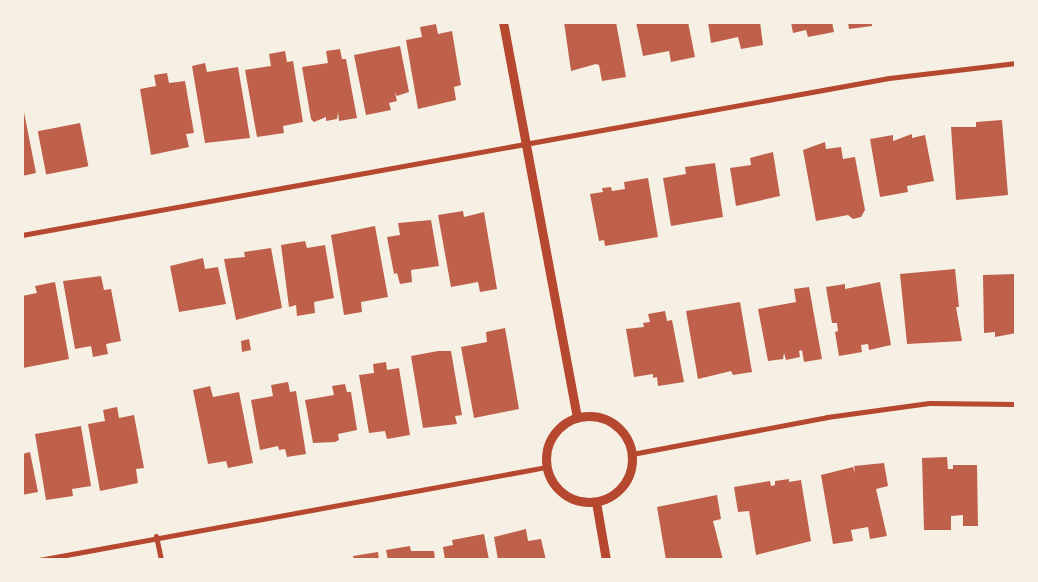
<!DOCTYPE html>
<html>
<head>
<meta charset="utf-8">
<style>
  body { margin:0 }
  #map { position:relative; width:1038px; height:582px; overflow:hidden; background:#f6efe4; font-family:"Noto Sans",sans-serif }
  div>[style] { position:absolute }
  .building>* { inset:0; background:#bf614a; transform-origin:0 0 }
  .minor>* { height:5px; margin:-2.5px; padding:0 2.5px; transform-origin:2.5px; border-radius:2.5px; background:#b5482f }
  .tertiary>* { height:9px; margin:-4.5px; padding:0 4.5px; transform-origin:4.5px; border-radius:4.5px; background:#b5482f }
  .tertiary>.ring { margin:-4.5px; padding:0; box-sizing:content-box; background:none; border:9px solid #b5482f; border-radius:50% }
  span { translate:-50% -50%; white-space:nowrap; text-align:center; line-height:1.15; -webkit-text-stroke:4px #f6efe4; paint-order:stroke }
  .frame { position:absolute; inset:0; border:24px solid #f6efe4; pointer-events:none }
</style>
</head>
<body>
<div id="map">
  <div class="building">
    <i style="clip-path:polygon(564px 22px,616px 22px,626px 77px,602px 81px,599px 65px,596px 64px,571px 71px)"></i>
    <i style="clip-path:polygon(636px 22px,688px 22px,695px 57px,671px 62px,669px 51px,643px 56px)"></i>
    <i style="clip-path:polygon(708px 22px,760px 22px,763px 45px,741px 49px,738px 37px,711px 43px)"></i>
    <i style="clip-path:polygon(791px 22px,832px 22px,834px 32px,808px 37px,806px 30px,793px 33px)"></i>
    <i style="clip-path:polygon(848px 22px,872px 22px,872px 26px,849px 29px)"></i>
    <i style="clip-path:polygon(436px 24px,438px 34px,452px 31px,461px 85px,454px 87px,456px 100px,418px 109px,406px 40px,422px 37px,420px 27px)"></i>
    <i style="clip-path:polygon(400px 46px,409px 92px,397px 96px,395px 92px,397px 101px,389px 103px,391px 110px,366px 115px,354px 55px)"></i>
    <i style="clip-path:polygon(340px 49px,342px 59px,346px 59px,357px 118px,339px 121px,338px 112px,337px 119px,326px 121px,326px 117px,314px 122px,311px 119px,302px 67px,328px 63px,326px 51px)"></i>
    <i style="clip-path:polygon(285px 51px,287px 62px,293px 61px,303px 122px,283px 126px,284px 133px,257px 137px,245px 70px,271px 66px,269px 54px)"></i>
    <i style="clip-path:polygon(205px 63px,207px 72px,238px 67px,250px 138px,205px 143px,192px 66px)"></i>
    <i style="clip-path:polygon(167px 73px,169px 83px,185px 81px,194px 133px,186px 134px,189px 147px,151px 155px,140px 89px,156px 86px,154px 75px)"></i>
    <i style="clip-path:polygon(22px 102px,36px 173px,22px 176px)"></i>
    <i style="clip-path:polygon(1002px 120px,1008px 195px,956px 200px,951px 127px,976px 127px,976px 122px)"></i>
    <i style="left:80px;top:123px;width:44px;height:43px;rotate:79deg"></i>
    <i style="clip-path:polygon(912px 134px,912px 138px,925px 135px,934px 181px,907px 186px,908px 192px,880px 197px,870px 139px,893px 135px,893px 141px)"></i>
    <i style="clip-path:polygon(825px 142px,826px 149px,841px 147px,843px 159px,855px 157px,865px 210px,861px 217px,853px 219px,848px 215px,816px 221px,803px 150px)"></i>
    <i style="clip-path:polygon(773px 152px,780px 196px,736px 206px,730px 168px,751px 165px,750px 158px)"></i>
    <i style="clip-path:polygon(715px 163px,723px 217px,671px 226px,663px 178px,686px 174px,685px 167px)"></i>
    <i style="clip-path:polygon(648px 178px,658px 237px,605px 246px,604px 240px,599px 241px,590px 194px,603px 192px,602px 188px,611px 187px,612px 191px,625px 189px,624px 182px)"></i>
    <i style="clip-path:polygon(463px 211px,464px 217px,484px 212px,497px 289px,480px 292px,478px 282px,451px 287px,438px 215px)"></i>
    <i style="clip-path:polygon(431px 220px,439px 266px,411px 270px,412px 282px,400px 284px,397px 273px,394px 274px,387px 237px,400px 235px,398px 223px)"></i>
    <i style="clip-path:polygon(375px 226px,388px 297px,361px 302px,362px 312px,344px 315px,331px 235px)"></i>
    <i style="clip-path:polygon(305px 241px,307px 248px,325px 245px,334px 298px,314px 302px,315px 313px,297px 316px,296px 305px,289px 307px,281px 245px)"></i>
    <i style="clip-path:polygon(271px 248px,282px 308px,236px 320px,224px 259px,245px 257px,244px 252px)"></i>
    <i style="clip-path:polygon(203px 258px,205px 269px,218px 267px,226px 304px,179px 312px,170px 266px)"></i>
    <i style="clip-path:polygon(955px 269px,959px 307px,956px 307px,962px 341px,907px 344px,900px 274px)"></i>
    <i style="clip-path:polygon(1016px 274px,1016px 333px,995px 337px,995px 332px,984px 333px,983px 275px)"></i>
    <i style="clip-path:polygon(101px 276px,104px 290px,111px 289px,121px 341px,106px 344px,108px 354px,93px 357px,91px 346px,75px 349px,63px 281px)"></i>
    <i style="clip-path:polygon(55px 282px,69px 359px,23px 368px,22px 296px,37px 293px,35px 286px)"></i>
    <i style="clip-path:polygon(880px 282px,891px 345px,869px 350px,868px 344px,861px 345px,862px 352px,839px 356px,835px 332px,838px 331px,837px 323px,832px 323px,826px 287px,845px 284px,845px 289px)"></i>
    <i style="clip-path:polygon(809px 287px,822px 359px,804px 362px,802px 350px,799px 351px,800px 357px,786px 360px,784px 353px,783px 359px,768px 361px,758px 309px,796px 302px,794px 289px)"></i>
    <i style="clip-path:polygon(740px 302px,752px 372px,733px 375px,731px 371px,698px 379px,686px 311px)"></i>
    <i style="clip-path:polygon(665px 311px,667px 321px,672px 320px,684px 382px,658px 386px,657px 377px,653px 378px,653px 374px,634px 377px,626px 329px,644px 327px,643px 323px,650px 322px,648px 314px)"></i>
    <i style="clip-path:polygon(505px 328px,519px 409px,474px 418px,461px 347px,487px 342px,486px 332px)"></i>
    <i style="clip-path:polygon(249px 339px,251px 350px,242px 352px,241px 341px)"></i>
    <i style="clip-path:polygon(438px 351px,451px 351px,462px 415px,455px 416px,457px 424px,423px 428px,411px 356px)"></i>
    <i style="clip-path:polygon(386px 362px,387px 370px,399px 368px,410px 435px,387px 439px,385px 431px,369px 433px,359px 375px,374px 373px,373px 364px)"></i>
    <i style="clip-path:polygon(288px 382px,290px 392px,296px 391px,306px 454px,287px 457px,285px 449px,279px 450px,278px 446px,260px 450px,251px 400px,273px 396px,271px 385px)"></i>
    <i style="clip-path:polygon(345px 384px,347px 392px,351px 392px,357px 430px,338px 434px,339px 440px,335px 442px,313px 443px,305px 400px,334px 395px,332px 386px)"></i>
    <i style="clip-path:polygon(210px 386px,213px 397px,239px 392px,253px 463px,228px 468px,226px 461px,208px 464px,193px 390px)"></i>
    <i style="clip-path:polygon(117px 407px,119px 418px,134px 415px,144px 468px,136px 469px,138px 483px,100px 491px,88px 424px,105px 421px,103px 410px)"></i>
    <i style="clip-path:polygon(81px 426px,91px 486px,72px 489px,73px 496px,46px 500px,35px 434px)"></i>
    <i style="clip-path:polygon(30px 452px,38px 492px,22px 495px,22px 454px)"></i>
    <i style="clip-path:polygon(947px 457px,948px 469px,953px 469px,953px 465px,977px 465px,978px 526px,963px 526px,963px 515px,951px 516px,951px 530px,924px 530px,922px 458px)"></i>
    <i style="clip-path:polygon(884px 463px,888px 486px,876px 489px,887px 536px,870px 539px,868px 527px,851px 530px,853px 541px,833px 544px,821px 475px,853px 467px,855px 473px,854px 466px)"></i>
    <i style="clip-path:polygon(789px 479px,789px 482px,801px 480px,811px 541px,756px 555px,749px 511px,738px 512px,734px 487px,770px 481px,771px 486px,775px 485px,775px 481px)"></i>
    <i style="clip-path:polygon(717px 495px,721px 519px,713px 521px,723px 560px,666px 560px,657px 507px)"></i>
    <i style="clip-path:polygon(526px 529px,528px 541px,541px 539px,546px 560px,498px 560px,494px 537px)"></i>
    <i style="clip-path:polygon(484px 534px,489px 560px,445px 560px,443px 547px,453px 545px,452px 540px)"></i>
    <i style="clip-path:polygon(410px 546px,411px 551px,434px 551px,435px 560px,388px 560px,386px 550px)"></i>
    <i style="clip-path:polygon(378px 552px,379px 560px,354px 560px,353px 556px)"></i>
  </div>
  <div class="minor">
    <i style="left:22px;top:235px;width:881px;rotate:-10.26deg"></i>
    <i style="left:889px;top:78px;width:128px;rotate:-6.7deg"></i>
    <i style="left:632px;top:454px;width:198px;rotate:-10.7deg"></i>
    <i style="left:827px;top:417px;width:103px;rotate:-7.8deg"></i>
    <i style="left:929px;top:403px;width:87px;rotate:0.7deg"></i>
    <i style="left:156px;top:536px;width:25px;rotate:78deg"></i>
    <i style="left:39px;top:560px;width:515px;rotate:-10.39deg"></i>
  </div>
  <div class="tertiary">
    <i style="left:503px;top:22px;width:402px;rotate:79.4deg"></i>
    <i class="ring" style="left:546px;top:416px;width:77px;height:77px"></i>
    <i style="left:596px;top:502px;width:59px;rotate:80.2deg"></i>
  </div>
  <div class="frame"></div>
</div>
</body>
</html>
